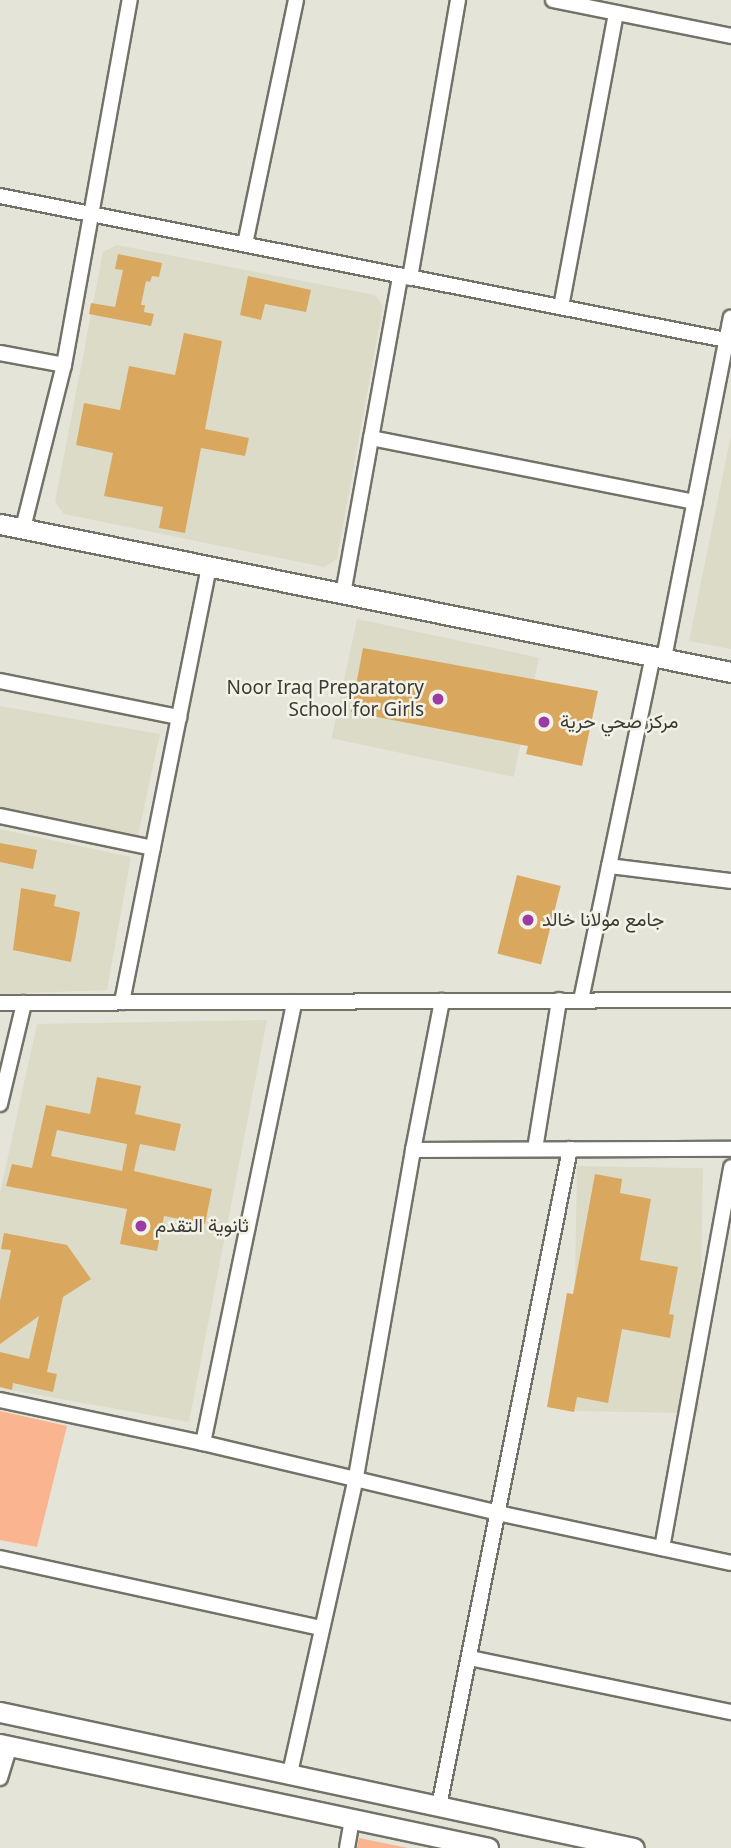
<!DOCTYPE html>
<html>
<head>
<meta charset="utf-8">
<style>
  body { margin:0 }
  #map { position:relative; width:731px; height:1848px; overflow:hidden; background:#e5e4d9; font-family:"Noto Sans",Vazirmatn,sans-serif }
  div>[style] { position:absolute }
  .built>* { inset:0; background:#dcdbc8; transform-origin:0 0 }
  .green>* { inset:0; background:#fbb490 }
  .building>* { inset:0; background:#d9a75e; transform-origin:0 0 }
  .roads { filter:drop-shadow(2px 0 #737268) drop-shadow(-2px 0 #737268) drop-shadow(0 2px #737268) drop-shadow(0 -2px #737268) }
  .street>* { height:14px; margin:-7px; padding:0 7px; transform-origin:7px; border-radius:7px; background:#fff }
  .secondary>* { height:19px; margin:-9.5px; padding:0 9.5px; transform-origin:9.5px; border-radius:9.5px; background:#fff }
  .dots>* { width:19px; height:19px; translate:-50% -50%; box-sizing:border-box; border:4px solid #f2f2e6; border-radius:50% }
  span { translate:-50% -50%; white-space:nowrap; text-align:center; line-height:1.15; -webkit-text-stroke:5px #f2f2e6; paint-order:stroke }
  .poi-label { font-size:19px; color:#3b3a36 }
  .right { translate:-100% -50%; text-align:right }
  .left { translate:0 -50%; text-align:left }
</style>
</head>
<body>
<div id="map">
  <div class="built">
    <i style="clip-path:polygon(117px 245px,375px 295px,383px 306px,337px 559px,324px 567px,64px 514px,55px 502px,103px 252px)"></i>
    <i style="clip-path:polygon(731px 435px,731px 649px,689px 641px)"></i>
    <i style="left:357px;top:619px;width:186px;height:122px;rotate:12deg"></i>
    <i style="clip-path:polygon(0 706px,160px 734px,137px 840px,0 813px)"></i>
    <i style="clip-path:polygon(0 829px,131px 857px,107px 990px,0 994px)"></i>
    <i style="clip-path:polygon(267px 1020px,189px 1422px,0 1388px,0 1193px,37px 1024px)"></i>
    <i style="left:577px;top:1166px;width:126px;height:245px;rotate:1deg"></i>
  </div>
  <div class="green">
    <i style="clip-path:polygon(0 1411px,67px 1426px,37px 1547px,0 1540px)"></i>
    <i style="clip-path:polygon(359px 1838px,408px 1848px,357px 1848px)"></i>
  </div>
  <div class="building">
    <i style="clip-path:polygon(118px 254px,162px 263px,159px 277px,152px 276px,150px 282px,146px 281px,141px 305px,145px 305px,144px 312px,154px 314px,151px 326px,89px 314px,91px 303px,115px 307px,123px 270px,115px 269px)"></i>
    <i style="clip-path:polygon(248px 276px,311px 290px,306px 312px,265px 304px,261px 320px,240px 315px)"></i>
    <i style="clip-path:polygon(184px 333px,222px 341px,205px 429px,249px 438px,245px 456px,201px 448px,185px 533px,159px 528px,163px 507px,104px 496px,113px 453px,76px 445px,84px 403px,120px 410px,129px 366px,175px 375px)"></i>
    <i style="clip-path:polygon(363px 648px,598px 691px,582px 766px,526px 754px,528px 746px,351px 712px)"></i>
    <i style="clip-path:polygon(0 843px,37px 850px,33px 869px,0 862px)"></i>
    <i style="left:517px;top:875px;width:45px;height:81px;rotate:14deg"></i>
    <i style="clip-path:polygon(21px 888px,56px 895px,54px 906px,80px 912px,71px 962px,13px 950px)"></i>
    <i style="clip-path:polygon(evenodd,97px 1077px,141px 1086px,135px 1114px,181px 1124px,175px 1151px,140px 1144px,134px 1171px,212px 1189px,205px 1224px,164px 1216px,157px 1251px,120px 1244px,127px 1209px,6px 1186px,12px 1164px,32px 1168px,46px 1105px,90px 1114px,97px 1077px,57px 1130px,127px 1144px,122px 1171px,51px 1156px,57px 1130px)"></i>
    <i style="clip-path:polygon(595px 1174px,622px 1179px,620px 1193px,651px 1199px,640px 1260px,678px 1267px,669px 1314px,674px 1315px,670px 1338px,622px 1329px,608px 1403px,577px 1397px,574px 1412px,547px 1407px,567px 1293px,573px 1294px)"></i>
    <i style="clip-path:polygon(4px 1233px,67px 1245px,91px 1279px,63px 1297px,47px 1372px,57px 1374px,53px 1392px,13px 1383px,12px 1390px,0 1387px,0 1352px,29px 1359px,39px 1316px,0 1344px,0 1301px,11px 1250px,1px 1249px)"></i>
  </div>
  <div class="roads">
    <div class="street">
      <i style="left:553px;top:0;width:182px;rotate:11.4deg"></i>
      <i style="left:0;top:196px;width:745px;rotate:11.22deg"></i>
      <i style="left:245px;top:244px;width:249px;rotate:-78.2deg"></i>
      <i style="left:410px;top:278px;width:282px;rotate:-80.2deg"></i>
      <i style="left:561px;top:307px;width:299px;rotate:-79.4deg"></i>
      <i style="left:0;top:353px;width:65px;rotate:10.6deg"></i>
      <i style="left:371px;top:438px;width:330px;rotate:11.2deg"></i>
      <i style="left:23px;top:528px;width:168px;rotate:-75.9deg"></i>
      <i style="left:64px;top:365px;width:371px;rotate:-79.8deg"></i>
      <i style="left:343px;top:594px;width:323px;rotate:-79.8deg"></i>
      <i style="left:664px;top:658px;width:347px;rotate:-78.9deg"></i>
      <i style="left:0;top:681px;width:183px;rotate:11.4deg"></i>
      <i style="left:0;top:816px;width:156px;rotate:11.8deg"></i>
      <i style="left:609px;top:866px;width:123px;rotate:7deg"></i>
      <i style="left:581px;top:1000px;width:351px;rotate:-78.2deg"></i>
      <i style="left:122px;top:1002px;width:445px;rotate:-78.7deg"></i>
      <i style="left:0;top:1003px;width:731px;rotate:-0.24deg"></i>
      <i style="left:0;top:1104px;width:104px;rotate:-76.6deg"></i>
      <i style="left:535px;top:1149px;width:151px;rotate:-80.8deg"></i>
      <i style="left:413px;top:1150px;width:318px;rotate:-0.2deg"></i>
      <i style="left:0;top:1400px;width:208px;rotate:12deg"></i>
      <i style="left:203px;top:1443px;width:303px;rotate:13.3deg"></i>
      <i style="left:498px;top:1513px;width:238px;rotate:12.1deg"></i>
      <i style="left:203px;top:1443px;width:450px;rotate:-78.3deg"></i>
      <i style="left:662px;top:1548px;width:387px;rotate:-79.7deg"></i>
      <i style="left:0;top:1558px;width:329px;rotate:12.3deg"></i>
      <i style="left:470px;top:1658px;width:267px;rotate:11.7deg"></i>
      <i style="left:290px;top:1773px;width:303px;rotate:-77.4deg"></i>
      <i style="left:356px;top:1477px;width:332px;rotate:-80.1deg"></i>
      <i style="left:413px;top:1150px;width:152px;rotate:-79deg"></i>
      <i style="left:0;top:1778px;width:34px;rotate:-73deg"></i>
      <i style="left:439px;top:1806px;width:670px;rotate:-78.72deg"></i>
      <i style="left:347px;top:1848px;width:29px;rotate:-80deg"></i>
    </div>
    <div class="secondary">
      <i style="left:0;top:524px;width:746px;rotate:11.45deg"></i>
      <i style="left:0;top:1712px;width:648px;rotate:12.11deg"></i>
      <i style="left:0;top:1744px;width:499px;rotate:12deg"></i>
    </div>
  </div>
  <div class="dots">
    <i style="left:438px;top:699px;background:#9b3ba3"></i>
    <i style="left:544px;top:722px;background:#9b3ba3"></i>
    <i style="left:528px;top:920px;background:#9b3ba3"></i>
    <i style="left:141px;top:1226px;background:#9b3ba3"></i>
  </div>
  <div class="poi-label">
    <span class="right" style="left:424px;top:699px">Noor Iraq Preparatory<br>School for Girls</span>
    <span class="left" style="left:560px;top:722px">مركز صحي حرية</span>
    <span class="left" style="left:542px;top:920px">جامع مولانا خالد</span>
    <span class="left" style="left:155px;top:1226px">ثانوية التقدم</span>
  </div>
</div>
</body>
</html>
